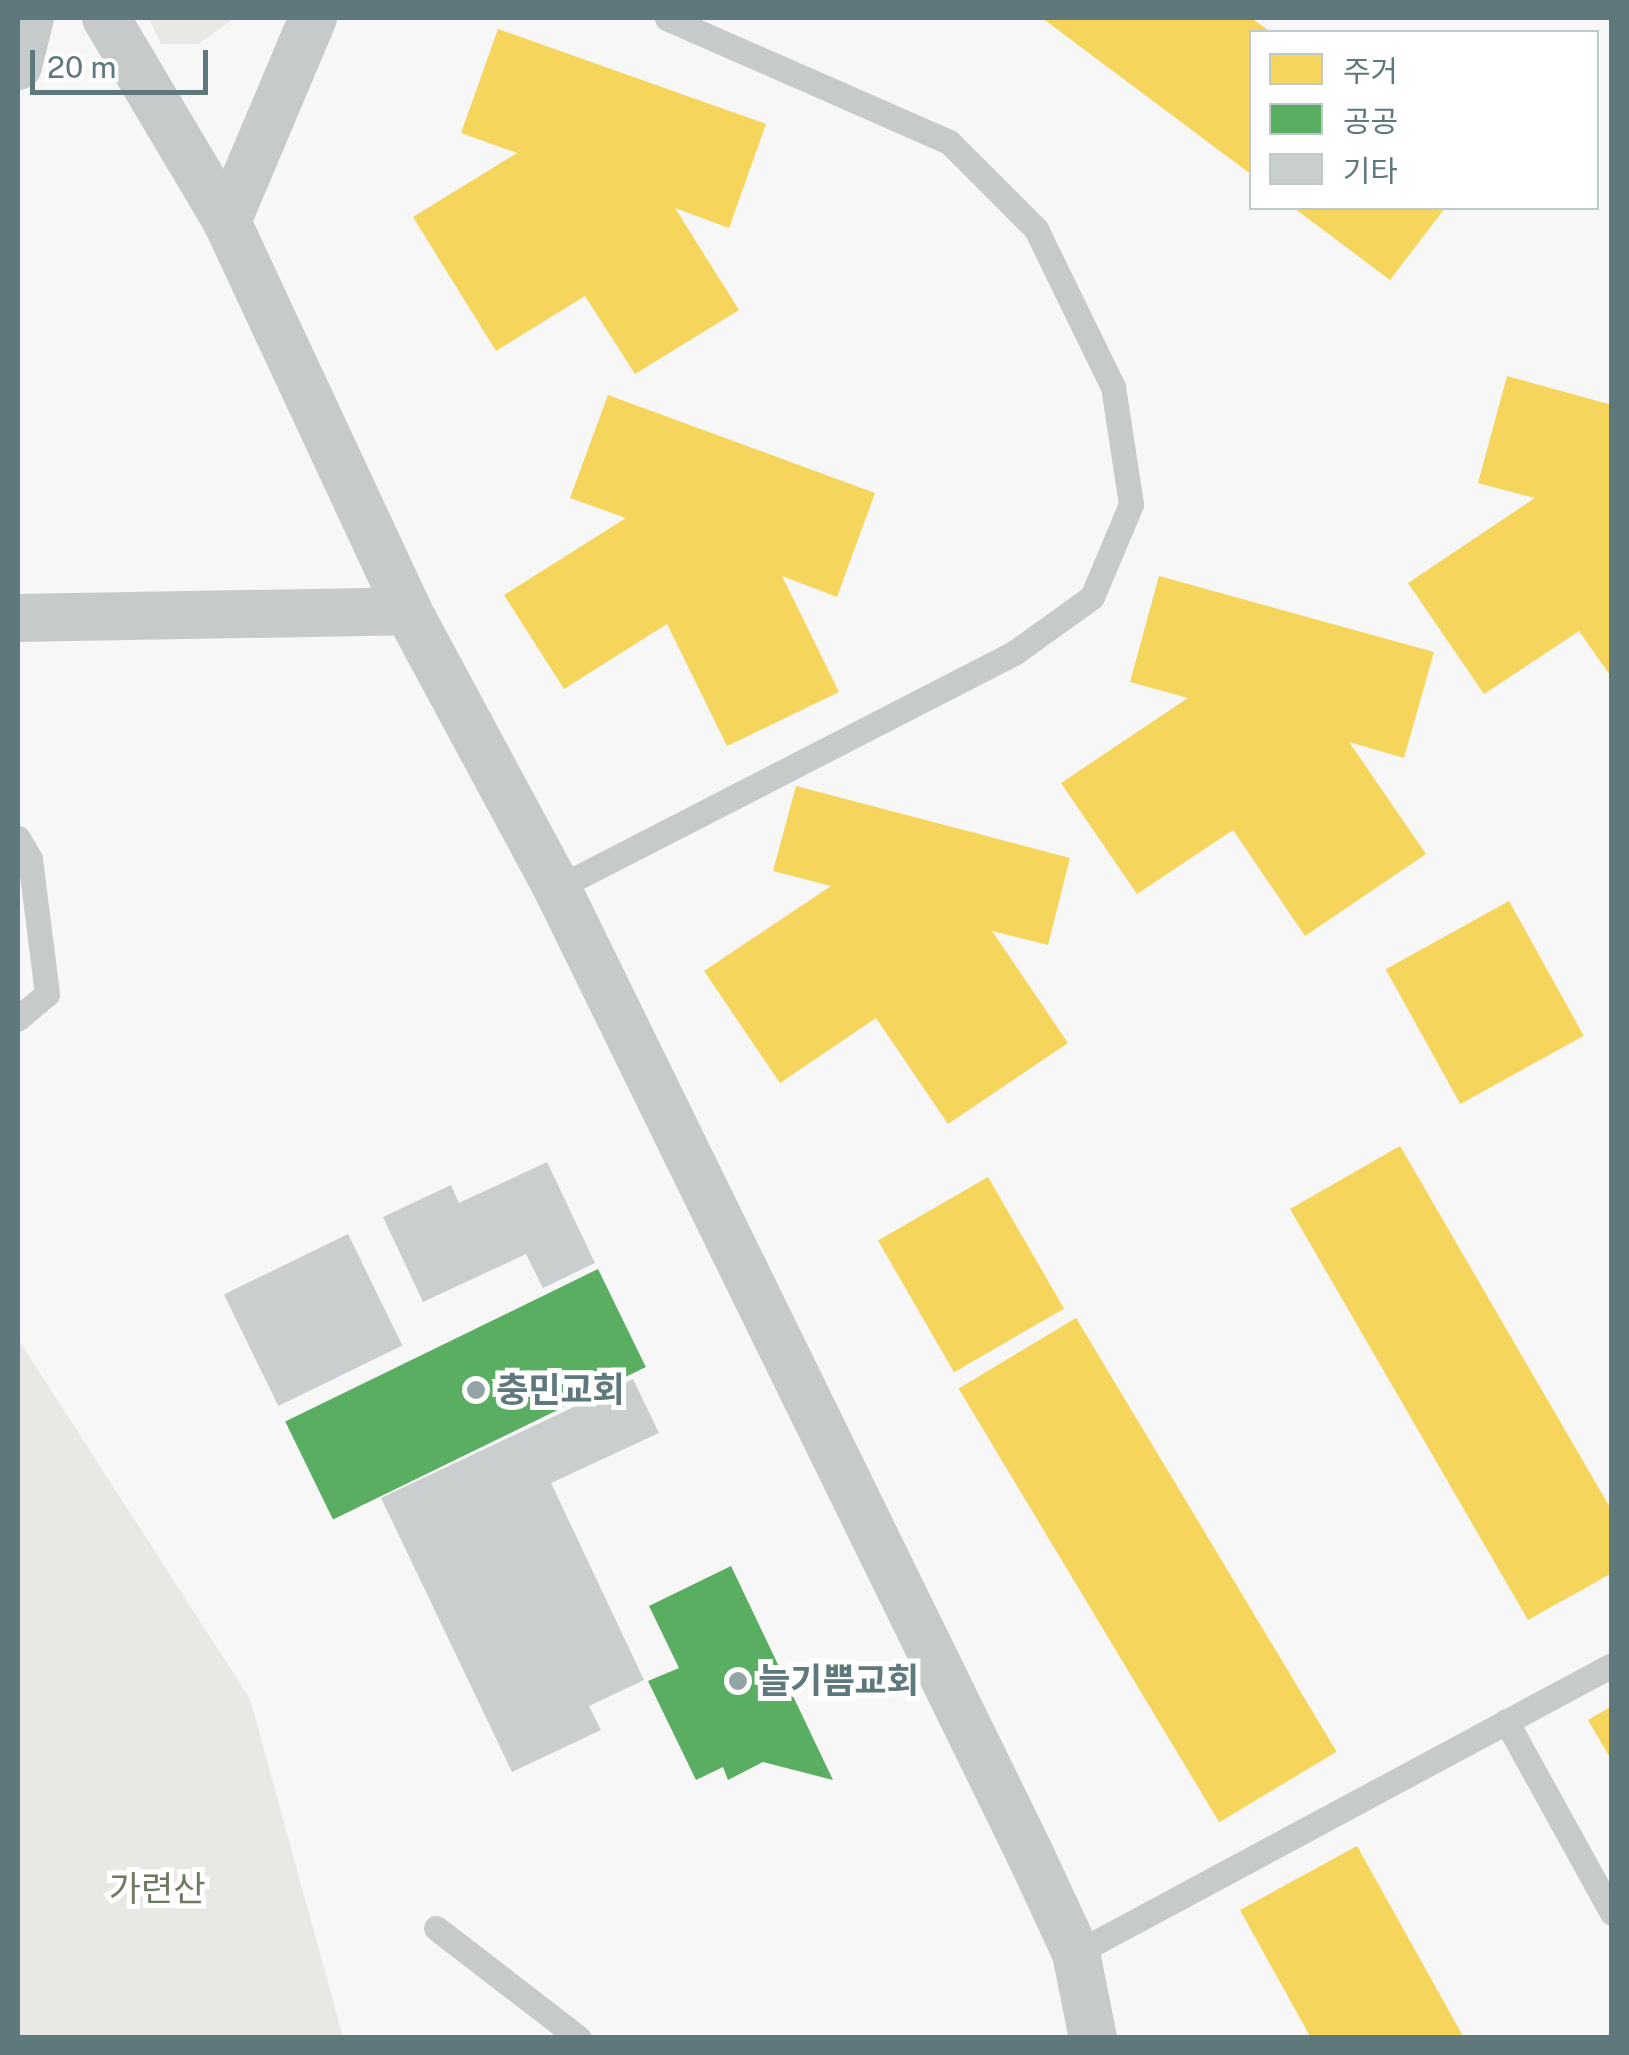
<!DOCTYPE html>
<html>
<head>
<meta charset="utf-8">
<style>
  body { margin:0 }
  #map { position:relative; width:1629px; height:2055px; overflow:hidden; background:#f7f7f7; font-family:"Public Sans","Noto Sans KR",sans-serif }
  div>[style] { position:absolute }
  .green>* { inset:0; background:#e8e9e4 }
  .homes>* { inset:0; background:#f6d55c; transform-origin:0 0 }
  .public>* { inset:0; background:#5aae61; transform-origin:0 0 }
  .building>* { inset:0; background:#cbcece; transform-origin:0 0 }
  .service>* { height:25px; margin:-12.5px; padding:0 12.5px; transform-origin:12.5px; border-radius:12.5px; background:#c7cacb }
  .minor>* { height:48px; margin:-24px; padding:0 24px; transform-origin:24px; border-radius:24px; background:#c7cacb }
  .dots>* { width:28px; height:28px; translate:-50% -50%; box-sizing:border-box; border:5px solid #fff; border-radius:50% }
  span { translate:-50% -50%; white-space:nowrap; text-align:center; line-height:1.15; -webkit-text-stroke:10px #fff; paint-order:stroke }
  .poi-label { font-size:35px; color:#5e787b; font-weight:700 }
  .left { translate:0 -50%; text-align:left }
  .park-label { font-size:35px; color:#6e7962 }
  .frame { position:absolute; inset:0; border:20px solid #5e787b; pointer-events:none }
  .legend { position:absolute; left:1249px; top:30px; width:350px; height:180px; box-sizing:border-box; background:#fff; border:2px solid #bfc9ca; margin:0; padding:12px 18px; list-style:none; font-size:30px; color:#5e787b }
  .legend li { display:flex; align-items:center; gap:20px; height:50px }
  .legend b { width:50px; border:2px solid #bfc9ca }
  .scale { position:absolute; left:30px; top:50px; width:178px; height:45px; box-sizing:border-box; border:5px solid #5e787b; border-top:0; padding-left:12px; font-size:30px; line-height:35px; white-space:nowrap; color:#5e787b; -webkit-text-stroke:8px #fff; paint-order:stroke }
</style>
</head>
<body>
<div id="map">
  <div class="green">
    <i style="clip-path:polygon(149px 18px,235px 18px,198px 44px,161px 44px)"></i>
    <i style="clip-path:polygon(18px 1339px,250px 1699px,343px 2037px,18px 2037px)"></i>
  </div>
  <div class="homes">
    <i style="clip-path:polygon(1042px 18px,1251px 18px,1271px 32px,1252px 32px,1252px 175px)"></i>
    <i style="clip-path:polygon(498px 29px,766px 124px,729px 228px,675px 208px,739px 310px,635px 374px,585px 296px,496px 351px,413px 217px,517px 153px,461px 133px)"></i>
    <i style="clip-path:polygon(1294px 208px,1445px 208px,1390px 280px)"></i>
    <i style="clip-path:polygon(1507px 376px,1612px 405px,1612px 678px,1579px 631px,1484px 694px,1408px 583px,1535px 498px,1478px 483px)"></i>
    <i style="clip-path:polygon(608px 395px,875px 493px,837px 597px,782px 576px,839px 692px,727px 746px,667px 624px,564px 689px,504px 595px,626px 518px,570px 498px)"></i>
    <i style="clip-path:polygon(1159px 576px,1434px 652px,1404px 758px,1349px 742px,1426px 854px,1305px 936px,1233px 830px,1137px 894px,1061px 783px,1188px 698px,1130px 682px)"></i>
    <i style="clip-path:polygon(796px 786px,1070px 858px,1048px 945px,992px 931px,1068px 1043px,948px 1124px,876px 1018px,780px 1083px,704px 971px,831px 886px,773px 871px)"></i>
    <i style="left:1509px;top:901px;width:154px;height:141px;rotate:61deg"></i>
    <i style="clip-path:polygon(1400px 1146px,1612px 1511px,1612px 1573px,1528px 1620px,1290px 1209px)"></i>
    <i style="left:988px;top:1177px;width:152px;height:127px;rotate:60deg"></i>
    <i style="left:1076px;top:1318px;width:506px;height:137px;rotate:59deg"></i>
    <i style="clip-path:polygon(1612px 1706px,1612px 1761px,1588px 1720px)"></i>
    <i style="clip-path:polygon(1357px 1846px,1464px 2038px,1311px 2038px,1240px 1910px)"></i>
  </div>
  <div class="public">
    <i style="left:598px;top:1269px;width:109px;height:348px;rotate:64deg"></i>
    <i style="clip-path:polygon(731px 1566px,833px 1780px,763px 1762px,728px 1780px,723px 1767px,696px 1780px,648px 1681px,679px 1668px,649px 1606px)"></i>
  </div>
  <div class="building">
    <i style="clip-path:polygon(547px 1162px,595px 1263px,543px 1288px,526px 1254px,423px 1302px,383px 1217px,451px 1185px,459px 1203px)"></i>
    <i style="left:348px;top:1234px;width:124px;height:138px;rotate:64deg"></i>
    <i style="clip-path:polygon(633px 1379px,659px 1433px,551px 1483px,644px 1680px,589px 1706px,601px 1730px,512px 1772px,381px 1498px)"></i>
  </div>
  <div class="service">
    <i style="left:18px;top:838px;width:24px;rotate:60deg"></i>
    <i style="left:30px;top:859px;width:136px;rotate:82.8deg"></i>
    <i style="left:47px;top:994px;width:38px;rotate:140deg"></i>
    <i style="left:557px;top:888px;width:514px;rotate:-27.21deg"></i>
    <i style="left:1014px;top:653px;width:96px;rotate:-35.7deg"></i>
    <i style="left:1092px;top:597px;width:101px;rotate:-67.2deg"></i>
    <i style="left:1131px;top:504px;width:118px;rotate:-98.7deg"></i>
    <i style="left:1113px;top:387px;width:176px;rotate:-116deg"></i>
    <i style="left:1036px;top:229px;width:123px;rotate:-135deg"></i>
    <i style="left:949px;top:142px;width:308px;rotate:-156.3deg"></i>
    <i style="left:1506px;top:1721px;width:219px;rotate:61.1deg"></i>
    <i style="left:436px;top:1928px;width:180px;rotate:37.6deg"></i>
    <i style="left:1076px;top:1953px;width:608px;rotate:-28.25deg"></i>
  </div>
  <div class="minor">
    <i style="left:106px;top:18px;width:237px;rotate:59.3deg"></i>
    <i style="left:313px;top:18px;width:221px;rotate:112.9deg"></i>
    <i style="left:227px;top:222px;width:429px;rotate:65deg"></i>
    <i style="left:408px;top:611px;width:315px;rotate:61.7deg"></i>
    <i style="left:557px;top:888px;width:1076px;rotate:63.91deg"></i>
    <i style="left:1030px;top:1854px;width:109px;rotate:65.1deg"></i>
    <i style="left:1076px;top:1953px;width:87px;rotate:78.7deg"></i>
    <i style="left:18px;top:66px;width:49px;rotate:-76deg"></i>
    <i style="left:18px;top:618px;width:390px;rotate:-1deg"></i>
  </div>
  <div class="dots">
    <i style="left:476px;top:1390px;background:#94a4a6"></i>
    <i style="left:738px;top:1681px;background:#94a4a6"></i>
  </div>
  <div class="poi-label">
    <span class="left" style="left:496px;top:1390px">충민교회</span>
    <span class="left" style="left:758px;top:1681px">늘기쁨교회</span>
  </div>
  <div class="park-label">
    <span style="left:157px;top:1889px">가련산</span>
  </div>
  <div class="frame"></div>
  <ul class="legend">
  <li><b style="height:28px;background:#f6d55c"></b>주거</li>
  <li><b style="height:28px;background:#5aae61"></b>공공</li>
  <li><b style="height:28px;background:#cbcece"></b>기타</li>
  </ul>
  <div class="scale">20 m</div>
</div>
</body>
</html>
